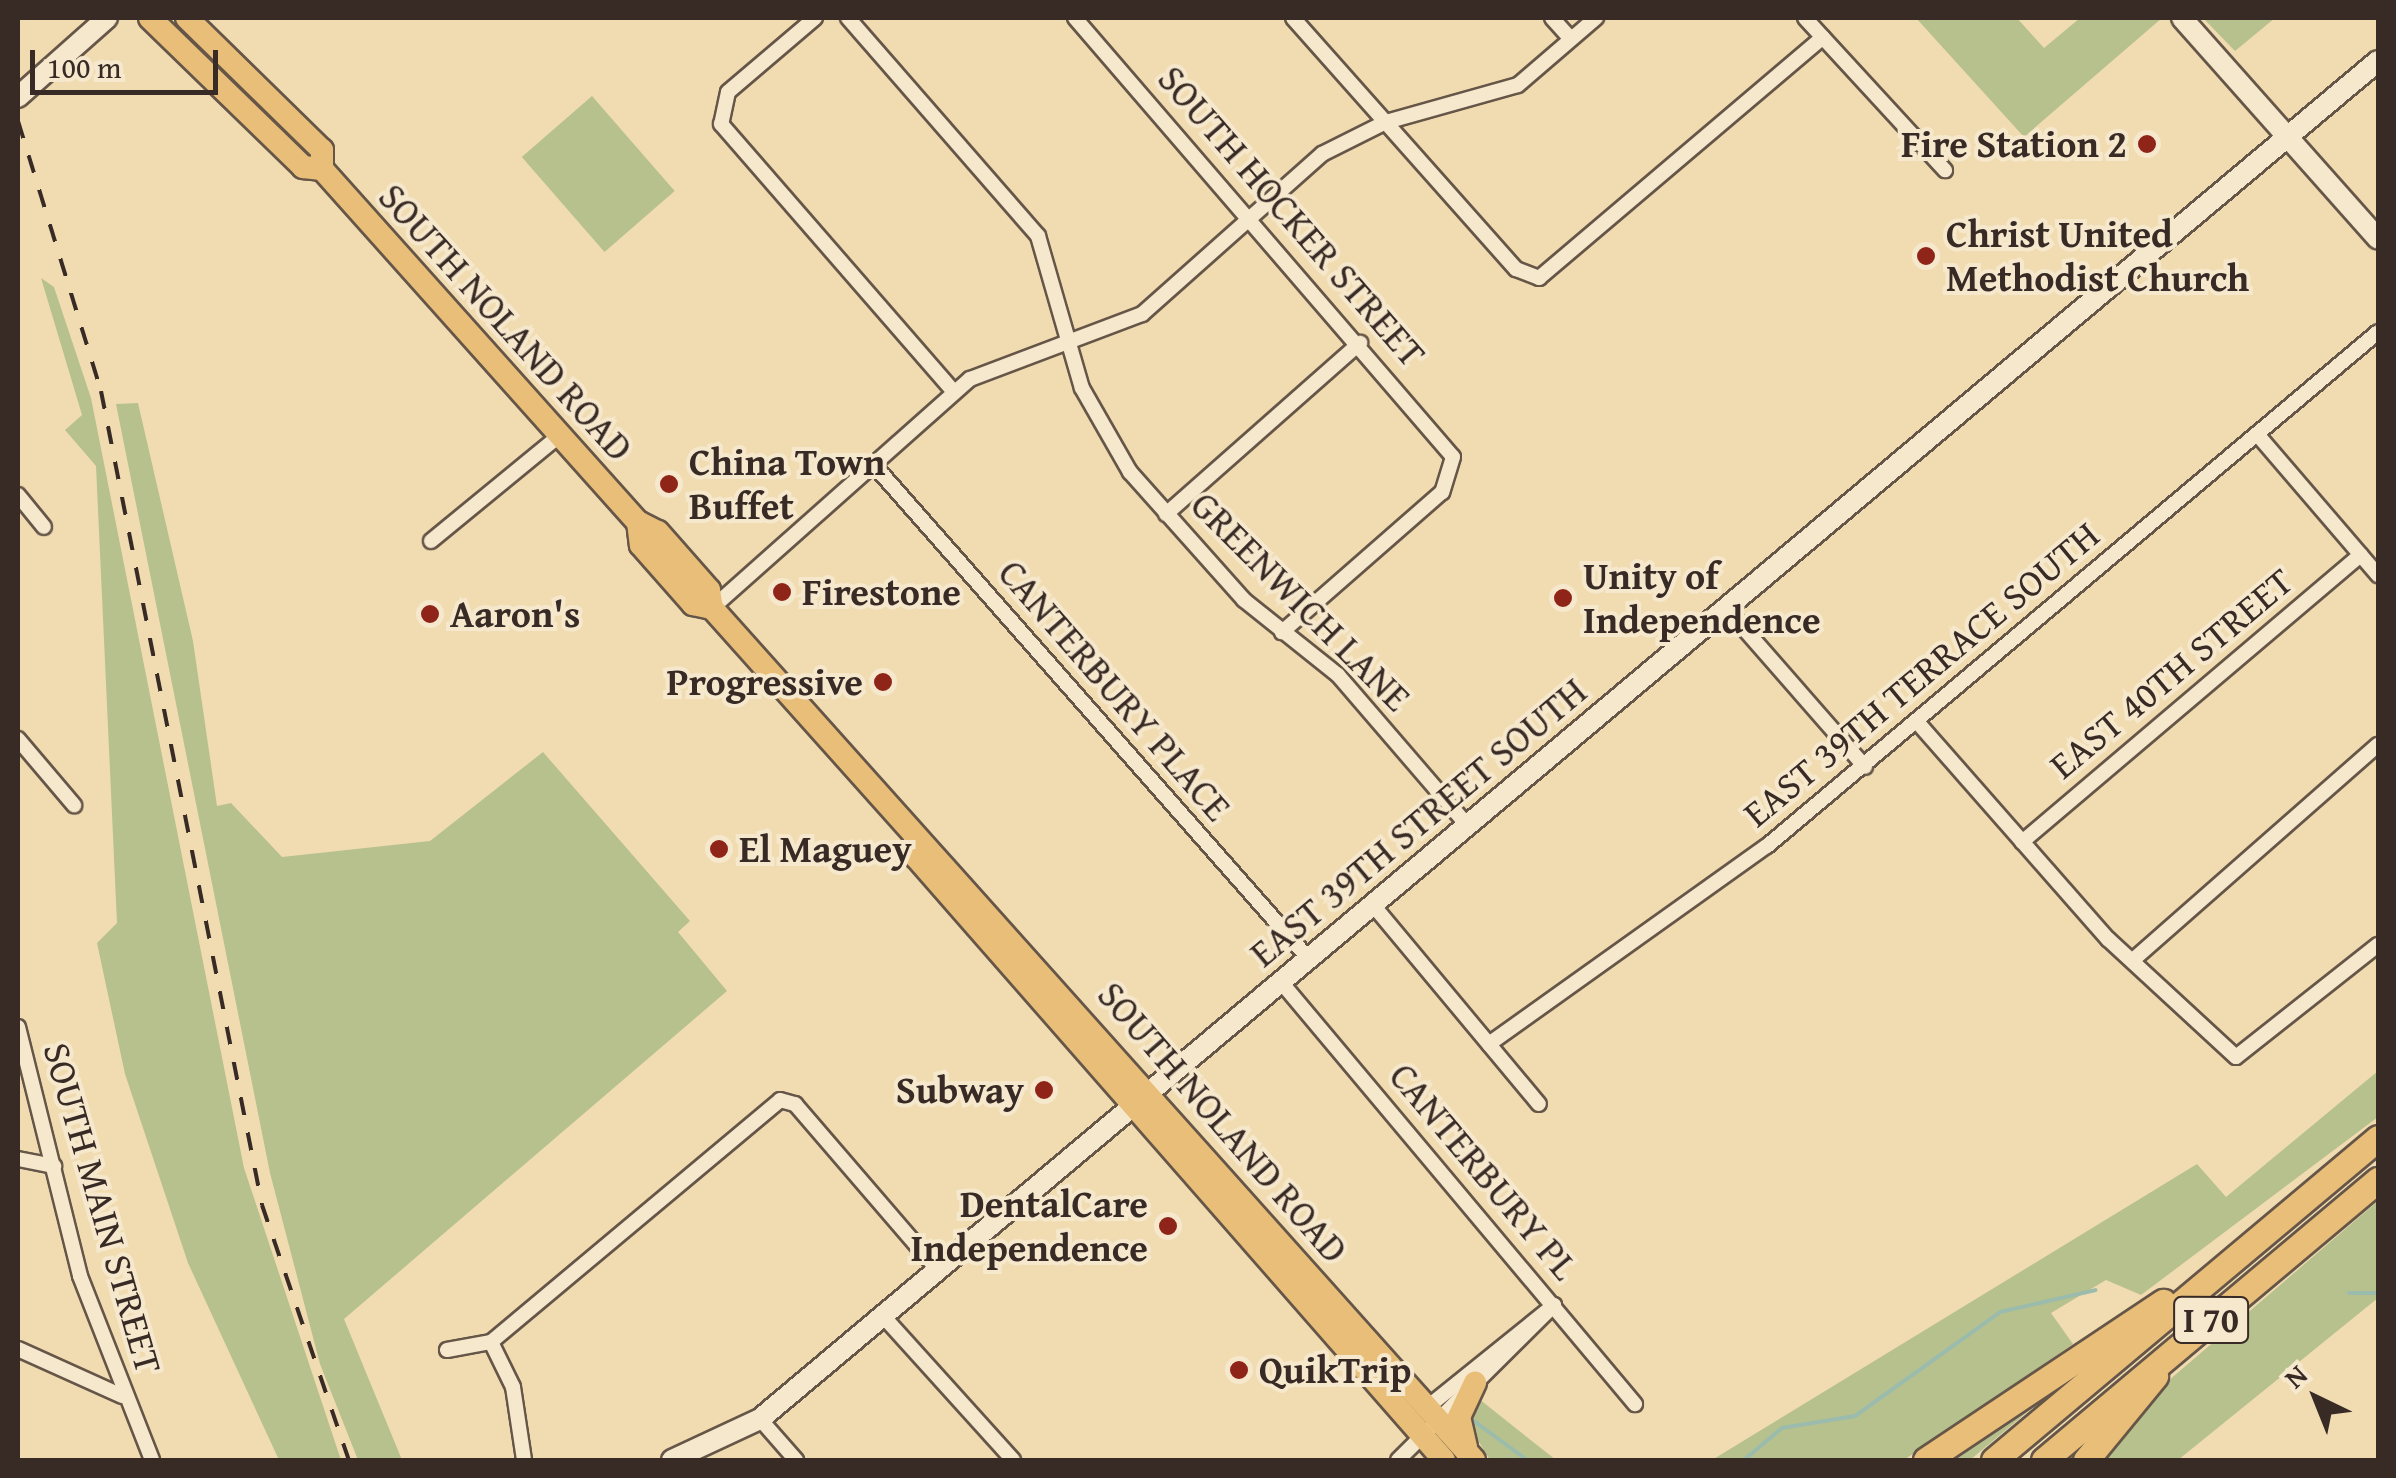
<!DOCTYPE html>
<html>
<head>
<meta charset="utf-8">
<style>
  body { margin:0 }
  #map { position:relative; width:2396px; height:1478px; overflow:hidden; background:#f1dcb2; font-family:"Gentium Book Plus",serif }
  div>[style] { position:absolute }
  .green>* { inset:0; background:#b7c18e; transform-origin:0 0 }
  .stream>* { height:4px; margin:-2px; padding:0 2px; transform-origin:2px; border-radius:2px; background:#9bbcac }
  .roads { filter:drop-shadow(2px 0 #665648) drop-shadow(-2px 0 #665648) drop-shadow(0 2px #665648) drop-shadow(0 -2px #665648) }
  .street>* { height:14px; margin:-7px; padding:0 7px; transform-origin:7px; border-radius:7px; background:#f6e8cd }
  .secondary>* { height:20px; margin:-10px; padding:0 10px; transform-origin:10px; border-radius:10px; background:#f6e8cd }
  .primary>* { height:22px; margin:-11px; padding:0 11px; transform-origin:11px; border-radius:11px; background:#e8be79 }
  .highway>* { height:25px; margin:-12.5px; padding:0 12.5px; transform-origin:12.5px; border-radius:12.5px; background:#e8be79 }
  .rail>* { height:4px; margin-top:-2px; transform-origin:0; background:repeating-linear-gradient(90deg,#382a25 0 18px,transparent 0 36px) }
  .dots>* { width:28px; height:28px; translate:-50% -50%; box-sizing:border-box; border:5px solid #f6e8cd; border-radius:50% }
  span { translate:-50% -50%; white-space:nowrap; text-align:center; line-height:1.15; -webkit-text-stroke:8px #f6e8cd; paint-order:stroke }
  .shield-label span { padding:2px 8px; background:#f6e8cd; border:2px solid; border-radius:8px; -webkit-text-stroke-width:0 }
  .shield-label { font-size:35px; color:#382a25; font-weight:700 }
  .poi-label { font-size:38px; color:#382a25; font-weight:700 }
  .right { translate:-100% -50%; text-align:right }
  .left { translate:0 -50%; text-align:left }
  .street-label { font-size:38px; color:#382a25 }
  .frame { position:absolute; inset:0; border:20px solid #382a25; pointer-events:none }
  .north { position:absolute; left:2266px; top:1348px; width:100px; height:100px; -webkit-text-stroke:8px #f6e8cd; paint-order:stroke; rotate:317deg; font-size:28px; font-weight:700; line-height:40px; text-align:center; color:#382a25 }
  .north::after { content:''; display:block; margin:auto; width:35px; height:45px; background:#382a25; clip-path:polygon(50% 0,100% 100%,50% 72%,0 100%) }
  .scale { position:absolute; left:30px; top:50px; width:188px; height:45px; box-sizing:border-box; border:5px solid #382a25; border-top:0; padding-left:12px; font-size:30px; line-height:35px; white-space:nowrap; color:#382a25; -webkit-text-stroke:8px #f6e8cd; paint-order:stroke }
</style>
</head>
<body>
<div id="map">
  <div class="green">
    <i style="clip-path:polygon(1916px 18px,2017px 18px,2044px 48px,2080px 18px,2162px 18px,2024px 137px)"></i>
    <i style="clip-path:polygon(2203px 18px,2275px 18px,2235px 51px)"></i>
    <i style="left:592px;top:96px;width:126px;height:93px;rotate:49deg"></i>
    <i style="clip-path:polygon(41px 278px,54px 287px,91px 398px,244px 1168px,341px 1460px,279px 1460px,188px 1263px,125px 1074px,97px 943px,117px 923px,96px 466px,65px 430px,82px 415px)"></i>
    <i style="clip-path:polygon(138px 403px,193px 641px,217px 806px,231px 803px,282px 857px,430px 841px,543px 752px,690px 921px,678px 932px,727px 991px,344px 1319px,402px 1460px,358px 1460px,320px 1364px,270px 1173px,116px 404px)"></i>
    <i style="clip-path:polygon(2378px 1071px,2378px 1117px,2141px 1295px,2106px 1280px,2051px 1313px,2073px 1344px,1904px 1460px,1712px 1460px,2197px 1164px,2226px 1197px)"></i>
    <i style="clip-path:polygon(2378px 1201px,2378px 1298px,2178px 1460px,2094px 1460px,2168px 1381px)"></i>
    <i style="clip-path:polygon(2074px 1373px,1970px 1460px,1935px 1460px)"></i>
    <i style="clip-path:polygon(1474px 1395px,1556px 1460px,1490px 1460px,1466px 1421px)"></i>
  </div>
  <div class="stream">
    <i style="left:2349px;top:1293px;width:29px"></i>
    <i style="left:1471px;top:1419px;width:69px;rotate:36.2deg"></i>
    <i style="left:1744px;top:1460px;width:50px;rotate:-40.1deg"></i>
    <i style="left:1782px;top:1428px;width:74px;rotate:-9.3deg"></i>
    <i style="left:1855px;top:1416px;width:178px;rotate:-35.6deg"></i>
    <i style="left:2000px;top:1312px;width:98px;rotate:-12.9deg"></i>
  </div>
  <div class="roads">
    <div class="street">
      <i style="left:815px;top:18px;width:114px;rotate:139.6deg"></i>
      <i style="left:728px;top:92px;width:33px;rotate:102deg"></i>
      <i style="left:721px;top:124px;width:355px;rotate:49deg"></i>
      <i style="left:848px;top:18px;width:289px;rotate:48.9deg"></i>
      <i style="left:1038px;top:236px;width:158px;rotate:73.9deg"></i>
      <i style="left:1082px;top:388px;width:97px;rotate:60.3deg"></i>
      <i style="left:1130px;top:472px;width:171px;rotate:48.3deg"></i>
      <i style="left:1244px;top:600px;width:120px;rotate:38.6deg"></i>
      <i style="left:1338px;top:675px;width:199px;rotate:49.3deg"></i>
      <i style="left:1075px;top:18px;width:579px;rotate:49.27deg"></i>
      <i style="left:1453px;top:457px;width:37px;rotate:107deg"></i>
      <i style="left:1442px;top:492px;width:213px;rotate:138.8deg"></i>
      <i style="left:1293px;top:18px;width:336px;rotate:48.4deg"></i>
      <i style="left:1516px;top:269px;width:25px;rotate:21deg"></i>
      <i style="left:1539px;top:278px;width:372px;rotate:-40.3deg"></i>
      <i style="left:1552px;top:18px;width:28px;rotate:48deg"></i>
      <i style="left:1805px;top:18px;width:207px;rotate:47.4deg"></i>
      <i style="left:2257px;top:434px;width:186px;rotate:49.4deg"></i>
      <i style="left:873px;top:464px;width:660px;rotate:48.63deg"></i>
      <i style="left:18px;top:495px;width:41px;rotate:50.9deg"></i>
      <i style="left:1166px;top:514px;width:259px;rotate:-41.4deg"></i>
      <i style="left:431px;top:541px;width:167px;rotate:-39.4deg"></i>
      <i style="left:712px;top:608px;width:345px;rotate:-41.6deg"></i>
      <i style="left:970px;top:379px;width:184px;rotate:-20.7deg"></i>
      <i style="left:1142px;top:314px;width:241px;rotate:-41.6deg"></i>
      <i style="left:1322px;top:154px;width:72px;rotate:-26.6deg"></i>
      <i style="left:1386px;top:122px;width:137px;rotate:-15.7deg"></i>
      <i style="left:1518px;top:85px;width:103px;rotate:-40.7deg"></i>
      <i style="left:1726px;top:608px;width:211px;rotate:48.8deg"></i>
      <i style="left:1918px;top:723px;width:288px;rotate:48.7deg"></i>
      <i style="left:2108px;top:939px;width:174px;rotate:42.7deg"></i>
      <i style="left:2236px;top:1057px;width:181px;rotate:-38.3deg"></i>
      <i style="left:18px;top:739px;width:87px;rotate:49.7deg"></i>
      <i style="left:2022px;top:842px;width:444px;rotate:-40.3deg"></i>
      <i style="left:1373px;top:905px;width:259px;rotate:50.2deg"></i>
      <i style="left:2133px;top:960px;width:326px;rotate:-41.3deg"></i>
      <i style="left:1281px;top:982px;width:551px;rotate:50.01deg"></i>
      <i style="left:18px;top:1027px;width:257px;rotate:76deg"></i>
      <i style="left:80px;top:1276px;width:198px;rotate:68.6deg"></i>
      <i style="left:1489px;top:1044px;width:341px;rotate:-35.5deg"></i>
      <i style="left:1767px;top:846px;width:798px;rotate:-40.07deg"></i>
      <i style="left:18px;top:1159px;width:37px;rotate:11deg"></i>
      <i style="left:883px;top:1316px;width:194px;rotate:47.9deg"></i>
      <i style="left:491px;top:1342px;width:50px;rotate:63.9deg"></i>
      <i style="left:513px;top:1387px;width:74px;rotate:81.4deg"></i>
      <i style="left:18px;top:1349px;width:114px;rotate:24.3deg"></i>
      <i style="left:447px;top:1350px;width:45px;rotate:-10.3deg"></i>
      <i style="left:491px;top:1342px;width:377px;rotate:-39.9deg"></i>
      <i style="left:780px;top:1100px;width:16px;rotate:15deg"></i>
      <i style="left:795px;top:1104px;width:218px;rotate:49.3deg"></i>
      <i style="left:1424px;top:1410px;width:167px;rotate:-38.9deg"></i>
      <i style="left:760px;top:1419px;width:55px;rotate:48.7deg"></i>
      <i style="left:1398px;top:1460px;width:220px;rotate:-44.8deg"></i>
    </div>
    <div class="secondary">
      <i style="left:2182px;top:18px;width:295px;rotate:48.4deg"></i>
      <i style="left:18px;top:97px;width:119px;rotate:-41.6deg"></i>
      <i style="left:672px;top:1460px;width:97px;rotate:-25deg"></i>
      <i style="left:760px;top:1419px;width:2112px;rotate:-40.01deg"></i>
    </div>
    <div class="primary">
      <i style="left:150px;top:18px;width:214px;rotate:44.2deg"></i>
      <i style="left:303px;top:167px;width:19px;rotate:6deg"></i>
      <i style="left:322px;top:169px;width:474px;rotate:48.2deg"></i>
      <i style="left:638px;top:522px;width:22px;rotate:27deg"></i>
      <i style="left:658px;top:532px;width:77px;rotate:48.7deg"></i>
      <i style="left:709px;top:590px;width:18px;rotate:81deg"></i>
      <i style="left:712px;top:608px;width:1143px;rotate:48.19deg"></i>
      <i style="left:187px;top:18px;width:189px;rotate:44.4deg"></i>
      <i style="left:322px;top:150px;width:19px;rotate:90deg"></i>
      <i style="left:638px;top:522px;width:23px;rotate:83deg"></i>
      <i style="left:641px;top:545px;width:79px;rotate:48.6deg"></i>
      <i style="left:693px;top:604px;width:19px;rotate:12deg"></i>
      <i style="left:915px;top:837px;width:21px;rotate:85deg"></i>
      <i style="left:917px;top:858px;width:800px;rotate:48.8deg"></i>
      <i style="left:1466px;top:1447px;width:31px;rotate:-103deg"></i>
      <i style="left:1459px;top:1417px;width:38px;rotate:-65deg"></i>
    </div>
    <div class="highway">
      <i style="left:1926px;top:1460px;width:285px;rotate:-33.7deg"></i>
      <i style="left:1994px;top:1460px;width:501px;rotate:-39.98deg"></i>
      <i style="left:2044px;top:1460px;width:436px;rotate:-40deg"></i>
      <i style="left:2086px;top:1460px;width:109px;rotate:-50.6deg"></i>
    </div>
  </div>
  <div class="rail">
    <i style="left:18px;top:121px;width:282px;rotate:72.9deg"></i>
    <i style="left:101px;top:391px;width:830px;rotate:78.81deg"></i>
    <i style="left:262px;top:1205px;width:269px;rotate:71.2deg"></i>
  </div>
  <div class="dots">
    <i style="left:2147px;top:144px;background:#8f2418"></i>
    <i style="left:1926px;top:256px;background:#8f2418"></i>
    <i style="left:669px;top:484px;background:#8f2418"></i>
    <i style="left:782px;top:592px;background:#8f2418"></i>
    <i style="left:1563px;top:598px;background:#8f2418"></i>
    <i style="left:430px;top:614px;background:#8f2418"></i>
    <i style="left:883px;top:682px;background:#8f2418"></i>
    <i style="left:719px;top:849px;background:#8f2418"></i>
    <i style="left:1044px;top:1090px;background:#8f2418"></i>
    <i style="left:1168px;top:1226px;background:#8f2418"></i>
    <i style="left:1239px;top:1370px;background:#8f2418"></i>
  </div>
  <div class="shield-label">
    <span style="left:2211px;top:1320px">I 70</span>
  </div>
  <div class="poi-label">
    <span class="right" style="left:2127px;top:144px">Fire Station 2</span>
    <span class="left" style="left:1946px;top:256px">Christ United<br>Methodist Church</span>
    <span class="left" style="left:689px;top:484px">China Town<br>Buffet</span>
    <span class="left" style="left:1583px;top:598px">Unity of<br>Independence</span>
    <span class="left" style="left:802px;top:592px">Firestone</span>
    <span class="left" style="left:450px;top:614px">Aaron's</span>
    <span class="right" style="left:863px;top:682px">Progressive</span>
    <span class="left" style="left:739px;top:849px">El Maguey</span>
    <span class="right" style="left:1024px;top:1090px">Subway</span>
    <span class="right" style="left:1148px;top:1226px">DentalCare<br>Independence</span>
    <span class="left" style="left:1259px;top:1370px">QuikTrip</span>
  </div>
  <div class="street-label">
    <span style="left:1292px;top:216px;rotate:49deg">SOUTH HOCKER STREET</span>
    <span style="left:506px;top:322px;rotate:48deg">SOUTH NOLAND ROAD</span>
    <span style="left:1301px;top:601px;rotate:45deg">GREENWICH LANE</span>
    <span style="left:2171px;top:673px;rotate:-40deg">EAST 40TH STREET</span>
    <span style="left:1921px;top:674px;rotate:-40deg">EAST 39TH TERRACE SOUTH</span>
    <span style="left:1115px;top:690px;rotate:49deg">CANTERBURY PLACE</span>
    <span style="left:1418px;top:822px;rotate:-40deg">EAST 39TH STREET SOUTH</span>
    <span style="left:1223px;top:1122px;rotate:49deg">SOUTH NOLAND ROAD</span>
    <span style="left:1484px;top:1171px;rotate:50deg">CANTERBURY PL</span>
    <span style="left:103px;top:1208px;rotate:74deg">SOUTH MAIN STREET</span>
  </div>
  <div class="frame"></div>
  <div class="north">N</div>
  <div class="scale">100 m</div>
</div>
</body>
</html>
